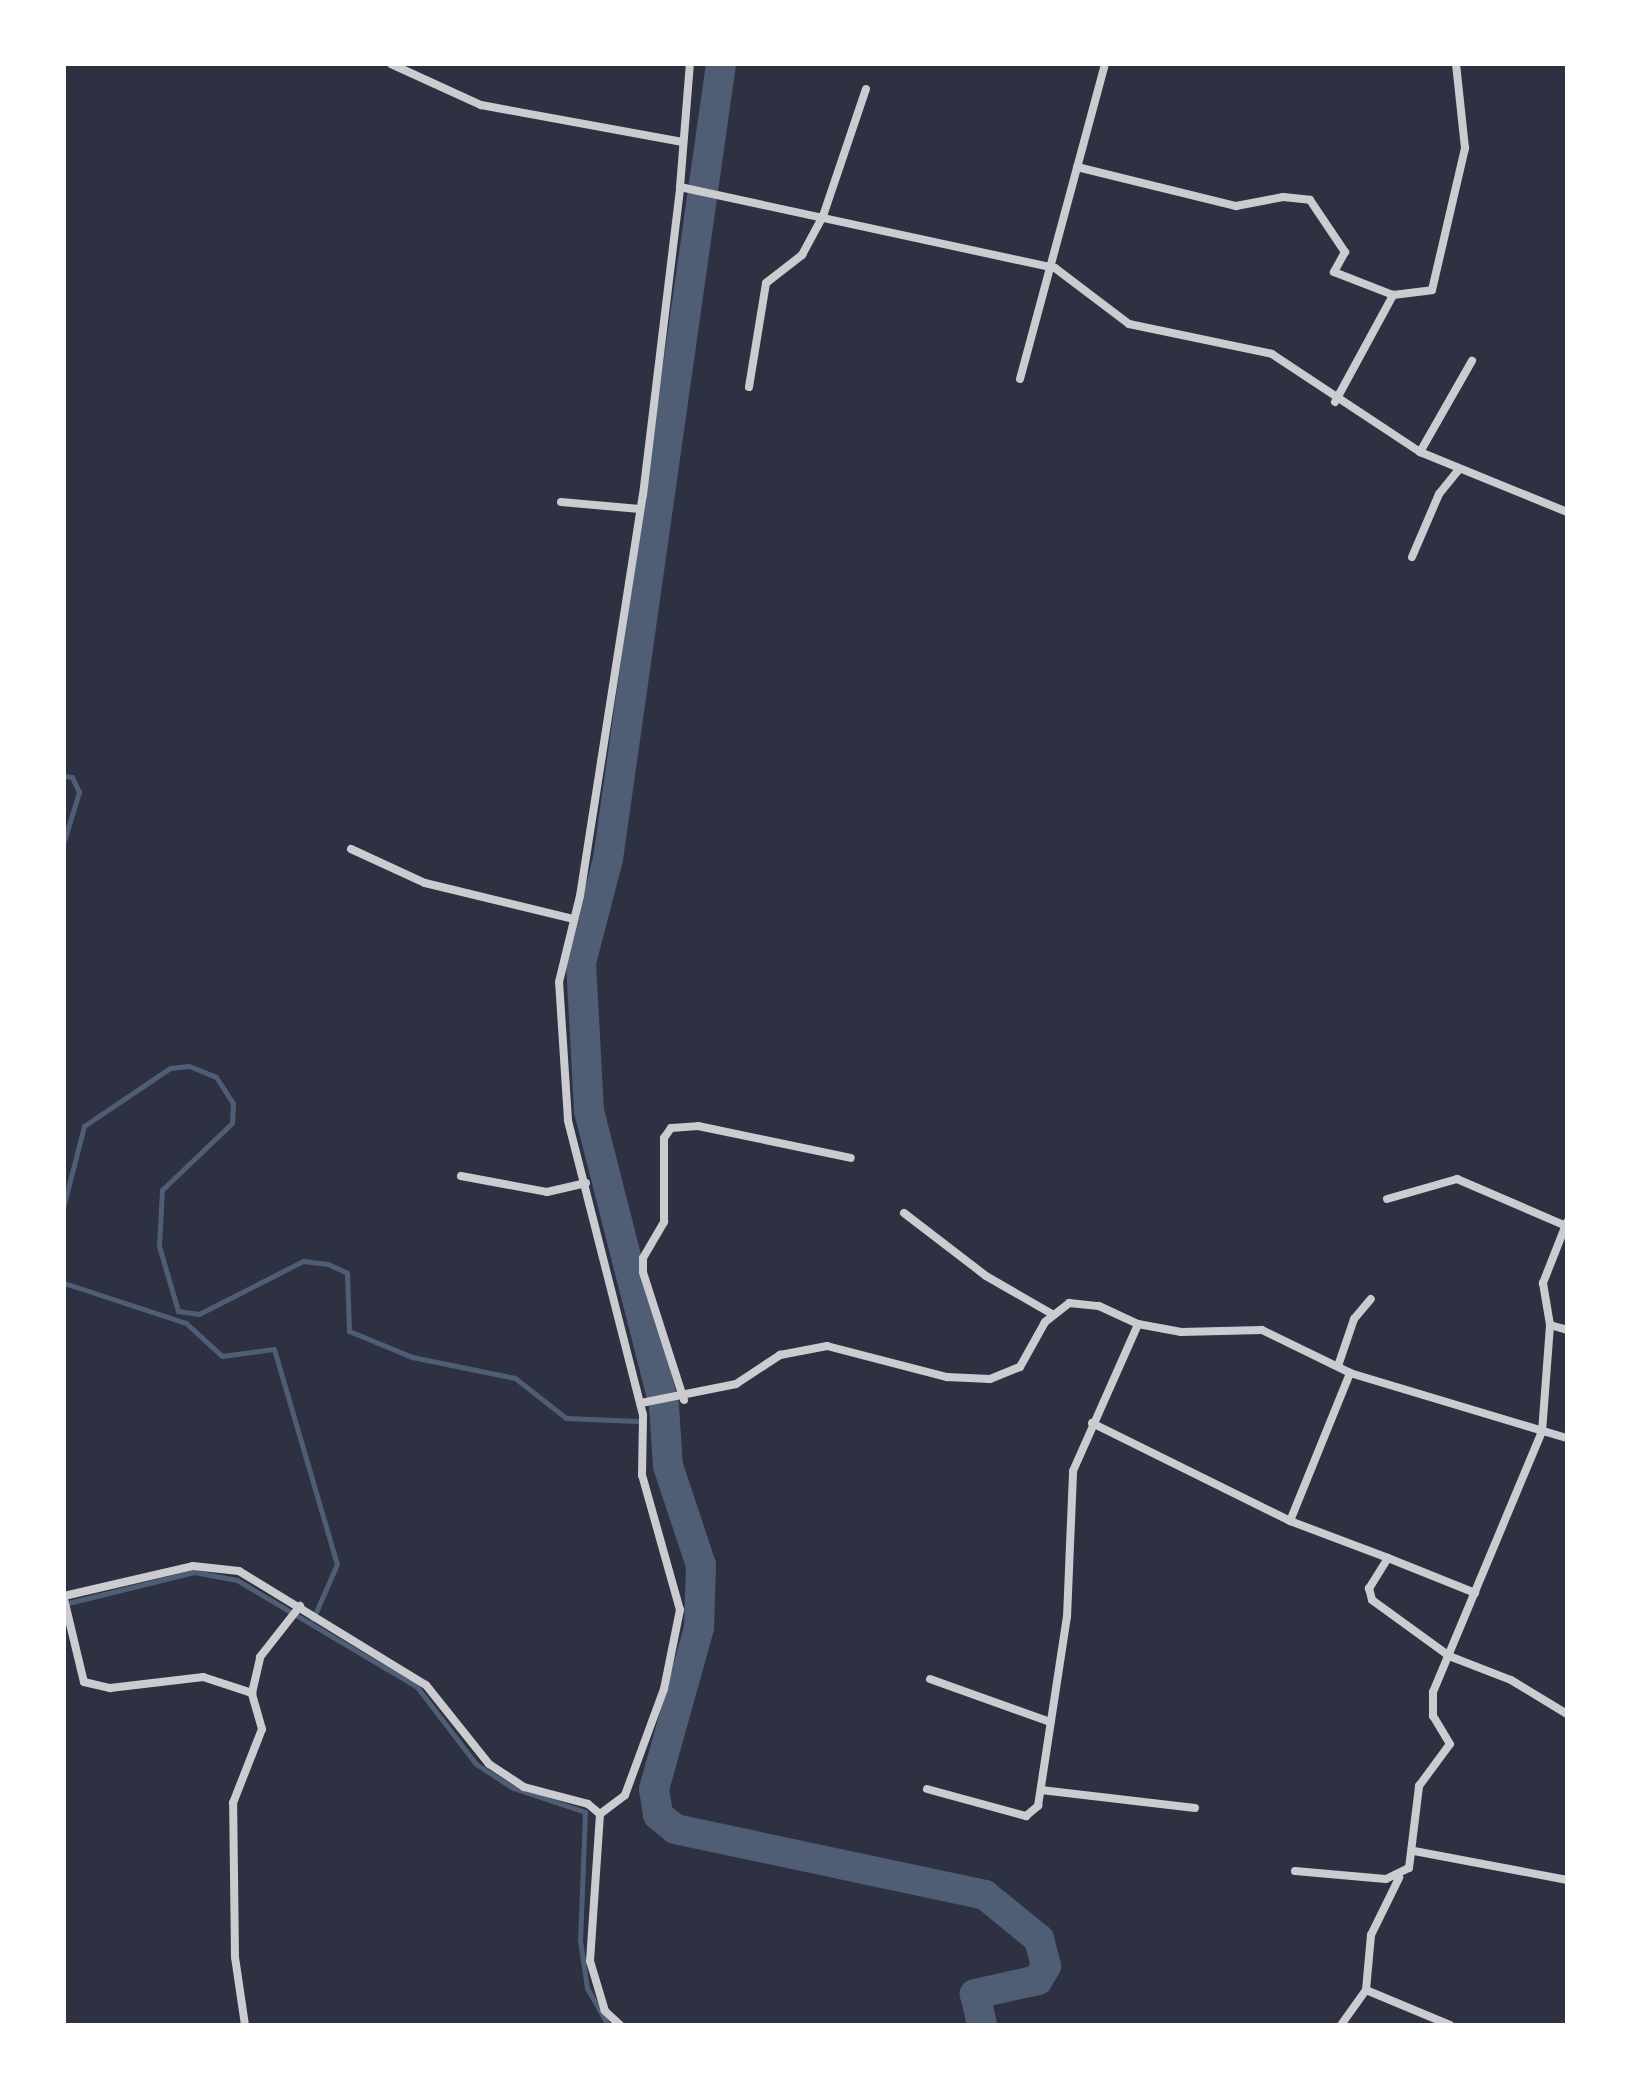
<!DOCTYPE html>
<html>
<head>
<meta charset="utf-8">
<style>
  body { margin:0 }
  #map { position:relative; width:1631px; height:2089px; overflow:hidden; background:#2d3142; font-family:"DM Sans",sans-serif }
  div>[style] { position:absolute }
  .stream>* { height:5px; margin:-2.5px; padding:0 2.5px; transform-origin:2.5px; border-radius:2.5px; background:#4f5d75 }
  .river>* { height:30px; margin:-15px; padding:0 15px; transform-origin:15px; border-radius:15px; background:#4f5d75 }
  .minor>* { height:8px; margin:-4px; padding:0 4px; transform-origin:4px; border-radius:4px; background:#caccd0 }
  span { translate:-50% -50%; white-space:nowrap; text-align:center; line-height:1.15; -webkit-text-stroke:6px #fff; paint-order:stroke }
  .frame { position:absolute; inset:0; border:66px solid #fff; pointer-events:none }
</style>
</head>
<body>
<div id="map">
  <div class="stream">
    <i style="left:64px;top:776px;width:8px;rotate:7deg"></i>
    <i style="left:72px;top:777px;width:17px;rotate:65deg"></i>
    <i style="left:79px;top:792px;width:51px;rotate:107deg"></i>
    <i style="left:64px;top:1204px;width:81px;rotate:-75.6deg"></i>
    <i style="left:84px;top:1126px;width:104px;rotate:-34deg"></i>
    <i style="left:170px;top:1068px;width:19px;rotate:-6deg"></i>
    <i style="left:189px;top:1066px;width:29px;rotate:22deg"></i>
    <i style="left:216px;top:1077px;width:31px;rotate:57deg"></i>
    <i style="left:233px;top:1103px;width:20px;rotate:93deg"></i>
    <i style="left:232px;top:1123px;width:97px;rotate:136.3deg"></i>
    <i style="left:162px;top:1190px;width:56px;rotate:93.1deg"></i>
    <i style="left:159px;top:1246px;width:68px;rotate:73.7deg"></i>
    <i style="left:178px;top:1311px;width:21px;rotate:8deg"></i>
    <i style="left:199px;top:1314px;width:117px;rotate:-27deg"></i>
    <i style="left:303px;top:1261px;width:25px;rotate:7deg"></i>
    <i style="left:328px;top:1264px;width:21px;rotate:25deg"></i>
    <i style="left:347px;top:1273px;width:58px;rotate:88deg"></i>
    <i style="left:349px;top:1331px;width:68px;rotate:22.4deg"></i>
    <i style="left:412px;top:1357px;width:105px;rotate:11.5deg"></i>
    <i style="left:515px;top:1378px;width:65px;rotate:38.1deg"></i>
    <i style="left:566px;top:1418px;width:71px;rotate:2.4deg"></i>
    <i style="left:64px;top:1283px;width:128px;rotate:18.2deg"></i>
    <i style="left:186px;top:1323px;width:49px;rotate:42.5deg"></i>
    <i style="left:222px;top:1356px;width:52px;rotate:-7.7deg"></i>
    <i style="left:274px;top:1349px;width:224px;rotate:73.7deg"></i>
    <i style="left:337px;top:1564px;width:60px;rotate:113.6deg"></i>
    <i style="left:64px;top:1604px;width:134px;rotate:-13.8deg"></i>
    <i style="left:194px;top:1572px;width:44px;rotate:10.5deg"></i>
    <i style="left:237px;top:1580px;width:209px;rotate:30.7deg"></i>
    <i style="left:417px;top:1687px;width:97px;rotate:52.5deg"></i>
    <i style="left:476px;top:1764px;width:44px;rotate:33deg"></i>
    <i style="left:513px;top:1788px;width:76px;rotate:18.4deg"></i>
    <i style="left:585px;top:1812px;width:128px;rotate:92.2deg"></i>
    <i style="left:580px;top:1940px;width:49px;rotate:81.7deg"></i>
    <i style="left:587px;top:1988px;width:43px;rotate:60.4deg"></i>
  </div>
  <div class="river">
    <i style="left:721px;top:64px;width:803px;rotate:98.09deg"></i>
    <i style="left:608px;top:859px;width:107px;rotate:104.6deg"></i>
    <i style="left:581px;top:963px;width:148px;rotate:86.9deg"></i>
    <i style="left:589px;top:1111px;width:304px;rotate:75.7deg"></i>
    <i style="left:664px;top:1406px;width:60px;rotate:86.2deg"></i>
    <i style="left:668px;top:1466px;width:104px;rotate:71.6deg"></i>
    <i style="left:701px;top:1565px;width:63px;rotate:91.8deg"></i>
    <i style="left:699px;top:1628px;width:167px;rotate:105.6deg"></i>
    <i style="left:654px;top:1789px;width:26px;rotate:81deg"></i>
    <i style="left:658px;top:1815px;width:22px;rotate:39deg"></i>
    <i style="left:675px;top:1829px;width:317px;rotate:12deg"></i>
    <i style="left:985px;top:1895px;width:70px;rotate:39.2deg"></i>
    <i style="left:1039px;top:1939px;width:28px;rotate:75deg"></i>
    <i style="left:1046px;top:1966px;width:16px;rotate:120deg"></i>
    <i style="left:1038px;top:1980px;width:65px;rotate:167.5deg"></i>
    <i style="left:975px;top:1994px;width:32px;rotate:77deg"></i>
  </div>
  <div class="minor">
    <i style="left:391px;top:64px;width:99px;rotate:24.5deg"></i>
    <i style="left:481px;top:105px;width:205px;rotate:10.4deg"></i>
    <i style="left:1077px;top:167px;width:164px;rotate:13.8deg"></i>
    <i style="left:1236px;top:206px;width:48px;rotate:-10.8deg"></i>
    <i style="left:1283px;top:197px;width:27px;rotate:6deg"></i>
    <i style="left:1310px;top:200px;width:63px;rotate:56.1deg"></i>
    <i style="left:1345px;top:252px;width:23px;rotate:119deg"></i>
    <i style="left:1334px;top:272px;width:63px;rotate:21.3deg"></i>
    <i style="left:1393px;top:295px;width:39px;rotate:-7deg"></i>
    <i style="left:1432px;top:290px;width:146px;rotate:-76.9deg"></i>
    <i style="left:1465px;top:148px;width:84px;rotate:-96.1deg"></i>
    <i style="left:680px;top:187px;width:123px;rotate:-85.4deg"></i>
    <i style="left:1020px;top:379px;width:326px;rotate:-74.9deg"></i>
    <i style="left:749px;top:387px;width:105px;rotate:-80.7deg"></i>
    <i style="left:766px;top:283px;width:46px;rotate:-37.9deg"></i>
    <i style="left:802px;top:255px;width:44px;rotate:-61.7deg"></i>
    <i style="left:823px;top:216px;width:134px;rotate:-71.3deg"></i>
    <i style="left:1335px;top:402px;width:122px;rotate:-61.5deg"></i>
    <i style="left:1420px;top:452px;width:105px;rotate:-60.3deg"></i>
    <i style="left:561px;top:502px;width:79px;rotate:5.1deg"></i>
    <i style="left:1412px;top:557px;width:69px;rotate:-66.8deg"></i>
    <i style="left:1439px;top:494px;width:32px;rotate:-51deg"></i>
    <i style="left:351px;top:849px;width:81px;rotate:24.7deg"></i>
    <i style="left:425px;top:883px;width:149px;rotate:13.6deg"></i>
    <i style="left:461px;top:1176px;width:87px;rotate:10.5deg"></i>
    <i style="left:547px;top:1192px;width:40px;rotate:-13deg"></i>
    <i style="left:1387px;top:1199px;width:73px;rotate:-15.9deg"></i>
    <i style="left:1457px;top:1179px;width:116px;rotate:23.3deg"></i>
    <i style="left:904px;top:1213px;width:103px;rotate:37.5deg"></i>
    <i style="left:986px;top:1276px;width:76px;rotate:29.9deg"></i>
    <i style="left:1567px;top:1222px;width:66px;rotate:111.5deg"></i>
    <i style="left:1543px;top:1283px;width:43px;rotate:80.5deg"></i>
    <i style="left:1550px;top:1325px;width:18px;rotate:16deg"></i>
    <i style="left:1338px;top:1366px;width:50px;rotate:-71.2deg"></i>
    <i style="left:1354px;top:1319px;width:26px;rotate:-50deg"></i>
    <i style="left:684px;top:1400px;width:134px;rotate:-107.8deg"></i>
    <i style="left:643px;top:1272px;width:14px;rotate:-90deg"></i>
    <i style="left:643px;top:1258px;width:42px;rotate:-59.7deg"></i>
    <i style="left:664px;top:1222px;width:84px;rotate:-90deg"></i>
    <i style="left:664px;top:1138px;width:12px;rotate:-55deg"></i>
    <i style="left:671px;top:1128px;width:27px;rotate:-4deg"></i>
    <i style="left:698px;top:1126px;width:156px;rotate:11.8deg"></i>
    <i style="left:641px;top:1403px;width:97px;rotate:-11.3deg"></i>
    <i style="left:736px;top:1384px;width:53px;rotate:-33.4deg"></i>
    <i style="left:780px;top:1355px;width:48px;rotate:-10.8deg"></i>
    <i style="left:827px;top:1346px;width:124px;rotate:14.5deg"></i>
    <i style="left:947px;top:1377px;width:43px;rotate:2.7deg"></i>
    <i style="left:990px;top:1379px;width:32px;rotate:-22deg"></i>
    <i style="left:1020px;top:1367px;width:51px;rotate:-60.9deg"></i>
    <i style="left:1045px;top:1322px;width:31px;rotate:-38deg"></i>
    <i style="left:1069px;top:1303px;width:30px;rotate:6deg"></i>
    <i style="left:1099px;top:1306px;width:43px;rotate:24.8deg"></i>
    <i style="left:1092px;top:1423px;width:221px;rotate:26.3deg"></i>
    <i style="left:1290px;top:1521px;width:105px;rotate:20.7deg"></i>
    <i style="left:1388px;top:1558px;width:36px;rotate:122deg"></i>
    <i style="left:1369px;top:1588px;width:12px;rotate:76deg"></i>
    <i style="left:1372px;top:1600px;width:95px;rotate:36deg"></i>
    <i style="left:1449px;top:1656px;width:66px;rotate:21.2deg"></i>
    <i style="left:1511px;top:1680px;width:66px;rotate:31.3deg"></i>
    <i style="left:1290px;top:1521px;width:160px;rotate:-67.9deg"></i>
    <i style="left:1388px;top:1558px;width:94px;rotate:21.9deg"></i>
    <i style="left:64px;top:1596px;width:132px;rotate:-13.1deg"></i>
    <i style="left:193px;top:1566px;width:46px;rotate:6.2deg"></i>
    <i style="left:239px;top:1571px;width:219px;rotate:31.4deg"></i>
    <i style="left:426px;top:1685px;width:101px;rotate:51.4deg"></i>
    <i style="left:489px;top:1764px;width:42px;rotate:33.3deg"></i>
    <i style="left:524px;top:1787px;width:66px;rotate:14.9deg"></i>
    <i style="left:588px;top:1804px;width:16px;rotate:40deg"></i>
    <i style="left:64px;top:1599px;width:85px;rotate:76.5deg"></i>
    <i style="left:84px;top:1682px;width:27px;rotate:13deg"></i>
    <i style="left:110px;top:1688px;width:94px;rotate:-6.7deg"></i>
    <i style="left:203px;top:1677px;width:52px;rotate:18.1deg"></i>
    <i style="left:252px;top:1693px;width:37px;rotate:-77deg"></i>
    <i style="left:260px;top:1657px;width:65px;rotate:-51.9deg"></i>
    <i style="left:930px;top:1679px;width:124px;rotate:19.7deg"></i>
    <i style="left:927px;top:1789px;width:103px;rotate:15.3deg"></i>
    <i style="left:1026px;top:1816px;width:16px;rotate:-40deg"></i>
    <i style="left:1038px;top:1806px;width:191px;rotate:-81.3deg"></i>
    <i style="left:1067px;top:1617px;width:146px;rotate:-87.6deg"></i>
    <i style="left:1073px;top:1471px;width:161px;rotate:-66.1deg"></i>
    <i style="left:1138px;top:1324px;width:44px;rotate:10.5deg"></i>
    <i style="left:1181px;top:1332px;width:81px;rotate:-1.4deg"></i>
    <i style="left:1262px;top:1330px;width:98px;rotate:26deg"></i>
    <i style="left:1350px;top:1373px;width:227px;rotate:16.7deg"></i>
    <i style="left:1041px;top:1790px;width:155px;rotate:6.7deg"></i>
    <i style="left:1414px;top:1851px;width:156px;rotate:10.7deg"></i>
    <i style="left:1295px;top:1871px;width:91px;rotate:5deg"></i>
    <i style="left:1386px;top:1879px;width:25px;rotate:-26deg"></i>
    <i style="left:1409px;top:1868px;width:83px;rotate:-83deg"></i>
    <i style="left:1419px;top:1786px;width:52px;rotate:-53.6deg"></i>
    <i style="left:1450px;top:1744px;width:33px;rotate:-121deg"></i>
    <i style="left:1433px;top:1716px;width:24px;rotate:-90deg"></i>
    <i style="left:1433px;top:1692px;width:282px;rotate:-67.3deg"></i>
    <i style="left:1542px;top:1432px;width:107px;rotate:-85.7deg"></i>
    <i style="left:1366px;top:1990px;width:91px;rotate:22.6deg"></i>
    <i style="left:245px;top:2025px;width:69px;rotate:-98.4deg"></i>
    <i style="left:235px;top:1957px;width:154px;rotate:-90.7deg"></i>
    <i style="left:233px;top:1803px;width:79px;rotate:-68.6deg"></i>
    <i style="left:262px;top:1729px;width:37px;rotate:-106deg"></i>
    <i style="left:620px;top:2025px;width:21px;rotate:-137deg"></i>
    <i style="left:605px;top:2011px;width:52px;rotate:-106.7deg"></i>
    <i style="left:590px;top:1961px;width:147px;rotate:-86.1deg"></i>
    <i style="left:600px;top:1814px;width:31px;rotate:-37deg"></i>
    <i style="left:625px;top:1795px;width:113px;rotate:-69.8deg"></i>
    <i style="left:664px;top:1689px;width:81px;rotate:-78.6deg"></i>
    <i style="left:680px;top:1610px;width:140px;rotate:-105.7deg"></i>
    <i style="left:642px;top:1475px;width:60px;rotate:-89deg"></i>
    <i style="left:643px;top:1415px;width:304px;rotate:-104.3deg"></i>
    <i style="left:568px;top:1120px;width:138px;rotate:-93.7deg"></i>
    <i style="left:559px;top:982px;width:89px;rotate:-76.3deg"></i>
    <i style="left:580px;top:896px;width:406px;rotate:-81.1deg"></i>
    <i style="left:643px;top:495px;width:310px;rotate:-83.1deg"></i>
    <i style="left:680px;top:187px;width:384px;rotate:12.2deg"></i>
    <i style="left:1055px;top:268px;width:93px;rotate:37.1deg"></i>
    <i style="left:1129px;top:324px;width:146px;rotate:11.8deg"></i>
    <i style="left:1272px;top:354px;width:178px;rotate:33.5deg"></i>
    <i style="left:1420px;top:452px;width:159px;rotate:22.2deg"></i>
    <i style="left:1341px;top:2025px;width:43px;rotate:-54.5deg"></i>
    <i style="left:1366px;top:1990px;width:55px;rotate:-84.8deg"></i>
    <i style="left:1371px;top:1935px;width:64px;rotate:-63.8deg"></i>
  </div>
  <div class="frame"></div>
</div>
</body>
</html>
